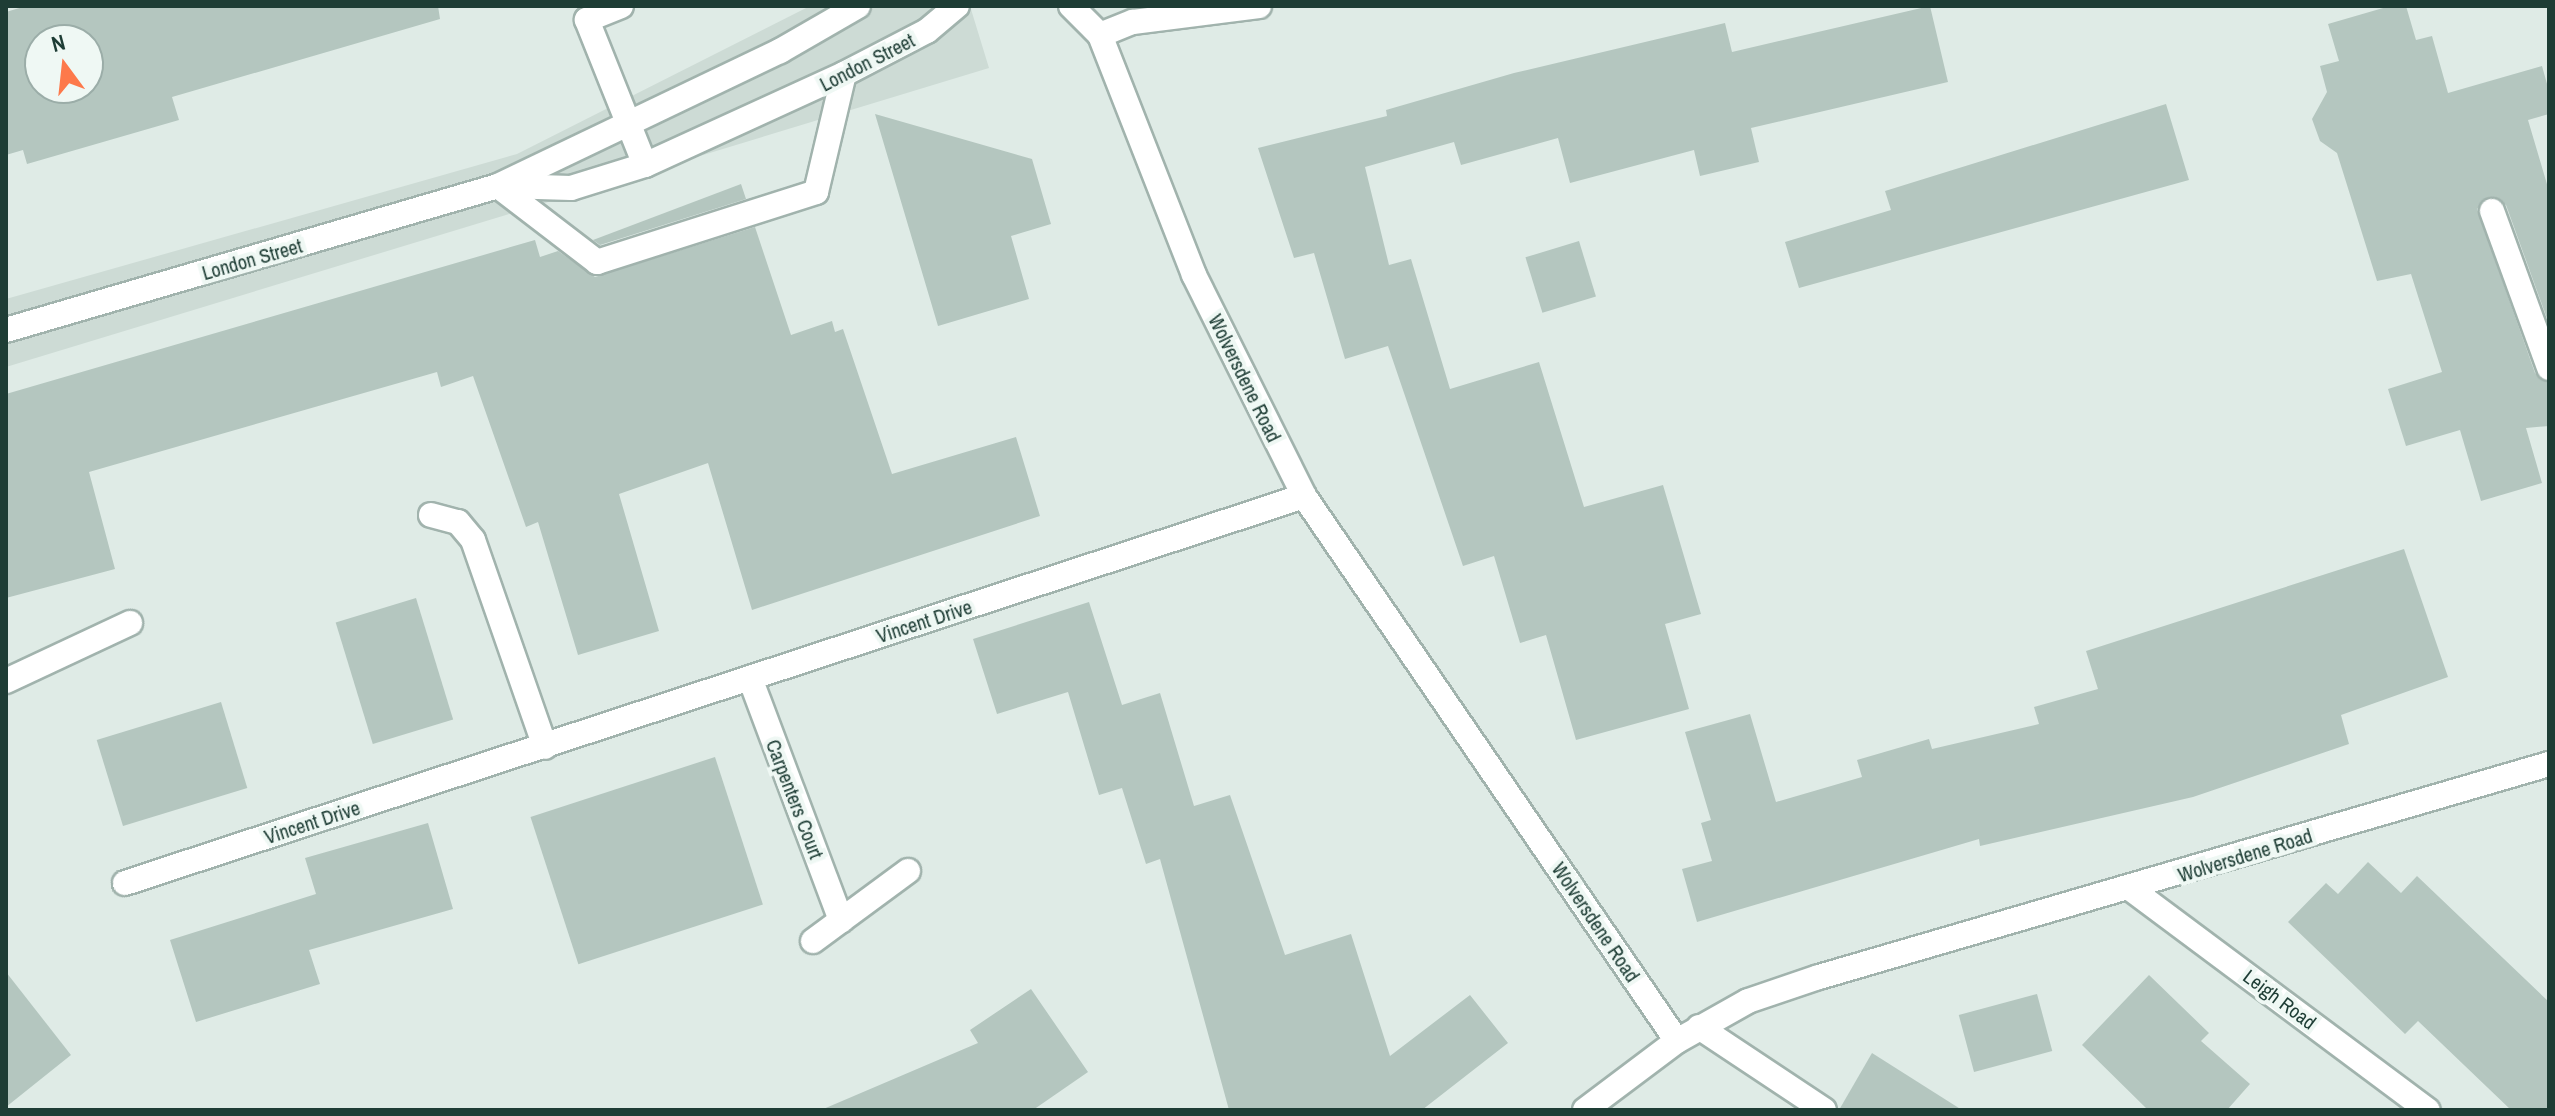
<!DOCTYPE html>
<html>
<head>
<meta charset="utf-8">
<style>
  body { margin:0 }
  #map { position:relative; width:2555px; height:1116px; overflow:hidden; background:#dfebe6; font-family:"Archivo Narrow",sans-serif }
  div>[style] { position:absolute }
  .built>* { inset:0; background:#cddbd5 }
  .building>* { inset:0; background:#b4c6bf; transform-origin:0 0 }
  .roads { filter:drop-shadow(2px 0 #a1b3ad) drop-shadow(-2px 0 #a1b3ad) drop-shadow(0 2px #a1b3ad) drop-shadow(0 -2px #a1b3ad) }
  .service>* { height:24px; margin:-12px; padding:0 12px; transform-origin:12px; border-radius:12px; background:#fff }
  .minor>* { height:24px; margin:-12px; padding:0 12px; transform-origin:12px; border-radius:12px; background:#fff }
  .tertiary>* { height:24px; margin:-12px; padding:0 12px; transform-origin:12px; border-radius:12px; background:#fff }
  span { translate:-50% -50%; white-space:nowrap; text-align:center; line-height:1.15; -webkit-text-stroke:8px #eff8f4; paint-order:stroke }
  .street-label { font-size:20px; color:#1e3d35 }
  .frame { position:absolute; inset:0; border:8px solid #1e3d35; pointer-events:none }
  .north { position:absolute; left:24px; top:24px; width:80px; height:80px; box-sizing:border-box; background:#eff8f4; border:2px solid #9bada8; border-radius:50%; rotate:345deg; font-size:22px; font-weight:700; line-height:32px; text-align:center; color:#1e3d35 }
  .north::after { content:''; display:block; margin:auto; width:28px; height:36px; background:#fd794b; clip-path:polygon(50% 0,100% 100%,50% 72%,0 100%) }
</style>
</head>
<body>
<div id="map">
  <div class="built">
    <i style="clip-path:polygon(810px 6px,970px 6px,989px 68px,6px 367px,6px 299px,517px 154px)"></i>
  </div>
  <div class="building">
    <i style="clip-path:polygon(evenodd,26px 6px,438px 6px,440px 19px,172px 97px,179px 120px,27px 164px,23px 150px,6px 155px,6px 12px,26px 6px,40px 40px,88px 40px,88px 88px,40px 88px,40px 40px)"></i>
    <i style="clip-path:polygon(1930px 6px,1948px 82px,1751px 128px,1759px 162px,1700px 176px,1694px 150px,1570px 183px,1558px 138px,1461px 165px,1454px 142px,1365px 167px,1389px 265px,1411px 259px,1450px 389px,1539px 362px,1584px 507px,1663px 485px,1701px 614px,1665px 624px,1689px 709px,1576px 740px,1546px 635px,1520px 643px,1494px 556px,1463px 566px,1388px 346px,1345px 359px,1314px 253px,1294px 258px,1258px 148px,1387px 116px,1386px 110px,1514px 73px,1725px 23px,1732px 52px)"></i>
    <i style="clip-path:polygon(2390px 6px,2406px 6px,2416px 40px,2432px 36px,2448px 93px,2542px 66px,2549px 91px,2549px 114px,2528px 120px,2549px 191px,2549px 324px,2506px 205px,2488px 197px,2477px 209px,2535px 373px,2549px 383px,2549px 426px,2526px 428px,2542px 483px,2481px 501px,2460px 430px,2406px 446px,2388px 389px,2442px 372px,2411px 274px,2377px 281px,2337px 153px,2320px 141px,2312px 119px,2327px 92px,2320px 66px,2339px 61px,2328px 24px)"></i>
    <i style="clip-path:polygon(2166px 104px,2189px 180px,1799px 288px,1785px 242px,1891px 210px,1885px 191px)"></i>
    <i style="clip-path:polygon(875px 114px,1032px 159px,1051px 224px,1011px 236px,1029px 299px,938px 326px)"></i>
    <i style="clip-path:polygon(741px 184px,746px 199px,600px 245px,593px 240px)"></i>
    <i style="clip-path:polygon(755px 227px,791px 335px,832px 321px,835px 332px,843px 329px,892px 474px,1016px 437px,1040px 516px,752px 610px,708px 463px,619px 494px,659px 631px,578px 655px,538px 522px,526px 527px,473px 376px,441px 387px,437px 372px,89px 472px,115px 569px,6px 598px,6px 394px,535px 240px,540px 257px,558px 251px,595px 277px)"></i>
    <i style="left:1579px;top:241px;width:58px;height:56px;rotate:73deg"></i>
    <i style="clip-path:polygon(2404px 549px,2448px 677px,2341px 715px,2349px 744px,2193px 797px,1980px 846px,1979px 839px,1697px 922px,1682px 869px,1712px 861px,1701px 823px,1711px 820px,1685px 732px,1750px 714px,1776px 802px,1862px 777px,1857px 760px,1929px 739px,1932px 749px,2039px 724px,2034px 707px,2098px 689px,2086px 651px)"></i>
    <i style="left:416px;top:598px;width:127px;height:84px;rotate:73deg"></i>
    <i style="clip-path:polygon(1089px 602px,1122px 705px,1160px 693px,1194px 806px,1230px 795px,1285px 955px,1351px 934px,1390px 1056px,1470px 995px,1508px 1043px,1422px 1110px,1229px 1110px,1160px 859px,1146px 864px,1122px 788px,1099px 795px,1068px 692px,997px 714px,973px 639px)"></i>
    <i style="left:221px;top:702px;width:90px;height:130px;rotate:73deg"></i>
    <i style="left:715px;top:757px;width:155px;height:194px;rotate:72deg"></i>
    <i style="clip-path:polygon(428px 823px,453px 909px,309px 950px,320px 984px,196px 1022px,170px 940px,316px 894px,305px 858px)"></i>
    <i style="clip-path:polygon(2368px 862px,2401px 893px,2417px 876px,2549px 1002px,2549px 1110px,2511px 1110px,2418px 1021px,2405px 1034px,2288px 922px,2326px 883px,2338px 894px)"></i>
    <i style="clip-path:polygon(6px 972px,71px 1055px,6px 1107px)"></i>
    <i style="clip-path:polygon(2149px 975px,2209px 1033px,2201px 1041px,2250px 1084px,2227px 1110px,2148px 1110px,2082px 1045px)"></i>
    <i style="clip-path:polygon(1031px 989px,1088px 1072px,1033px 1110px,821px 1110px,978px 1043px,970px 1030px)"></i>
    <i style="left:2037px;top:994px;width:59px;height:81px;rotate:75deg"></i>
    <i style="clip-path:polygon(1872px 1053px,1962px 1110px,1839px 1110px)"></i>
  </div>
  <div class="roads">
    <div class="service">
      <i style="left:621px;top:6px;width:37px;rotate:158deg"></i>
      <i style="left:587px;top:20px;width:156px;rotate:68.2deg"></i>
      <i style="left:498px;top:186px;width:125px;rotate:37.5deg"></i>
      <i style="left:597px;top:262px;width:230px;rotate:-17.7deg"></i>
      <i style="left:816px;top:192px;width:121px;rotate:-76.7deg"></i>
      <i style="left:6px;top:681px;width:137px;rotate:-25.1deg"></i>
    </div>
    <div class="minor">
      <i style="left:1071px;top:6px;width:41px;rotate:45deg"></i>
      <i style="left:1100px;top:35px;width:258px;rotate:68.6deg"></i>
      <i style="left:1194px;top:275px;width:247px;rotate:63.5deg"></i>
      <i style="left:1304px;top:496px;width:660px;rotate:55.61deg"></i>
      <i style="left:1677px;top:1041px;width:81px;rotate:-29.4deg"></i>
      <i style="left:1748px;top:1001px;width:75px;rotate:-18.7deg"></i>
      <i style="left:1819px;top:977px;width:760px;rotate:-16.27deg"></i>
      <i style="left:1100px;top:35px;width:35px;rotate:-22deg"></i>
      <i style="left:1133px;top:22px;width:127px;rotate:-7.2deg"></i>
      <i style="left:2492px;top:211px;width:167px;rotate:70deg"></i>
      <i style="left:431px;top:515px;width:28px;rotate:15deg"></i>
      <i style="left:458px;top:522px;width:23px;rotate:50deg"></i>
      <i style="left:473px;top:540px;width:219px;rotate:70.8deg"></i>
      <i style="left:750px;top:678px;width:259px;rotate:69.4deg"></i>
      <i style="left:125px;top:883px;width:1241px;rotate:-18.17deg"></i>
      <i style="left:2131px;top:889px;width:370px;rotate:36.7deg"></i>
      <i style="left:813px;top:941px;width:118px;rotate:-36.4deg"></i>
      <i style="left:1699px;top:1027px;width:150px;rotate:33.6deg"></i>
      <i style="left:1585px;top:1110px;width:115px;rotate:-36.9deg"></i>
    </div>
    <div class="tertiary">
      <i style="left:505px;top:186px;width:66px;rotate:1.7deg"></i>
      <i style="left:571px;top:188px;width:77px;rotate:-17.3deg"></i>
      <i style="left:645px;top:165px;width:219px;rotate:-24.6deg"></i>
      <i style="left:844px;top:74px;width:93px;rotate:-27.4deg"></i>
      <i style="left:927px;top:31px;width:39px;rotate:-40deg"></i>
      <i style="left:6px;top:330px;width:513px;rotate:-16.31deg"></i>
      <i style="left:498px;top:186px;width:313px;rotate:-25.6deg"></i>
      <i style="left:780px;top:51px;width:90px;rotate:-30deg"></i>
    </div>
  </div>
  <div class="street-label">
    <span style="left:867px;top:62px;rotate:-27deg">London Street</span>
    <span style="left:252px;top:259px;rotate:-16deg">London Street</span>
    <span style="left:1245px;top:378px;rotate:64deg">Wolversdene Road</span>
    <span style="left:924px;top:621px;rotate:-18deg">Vincent Drive</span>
    <span style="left:795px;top:799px;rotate:69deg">Carpenters Court</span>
    <span style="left:312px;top:822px;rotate:-18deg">Vincent Drive</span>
    <span style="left:2245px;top:855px;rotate:-17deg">Wolversdene Road</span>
    <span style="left:1596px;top:922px;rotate:56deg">Wolversdene Road</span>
    <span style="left:2280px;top:999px;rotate:37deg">Leigh Road</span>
  </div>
  <div class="frame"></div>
  <div class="north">N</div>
</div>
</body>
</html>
